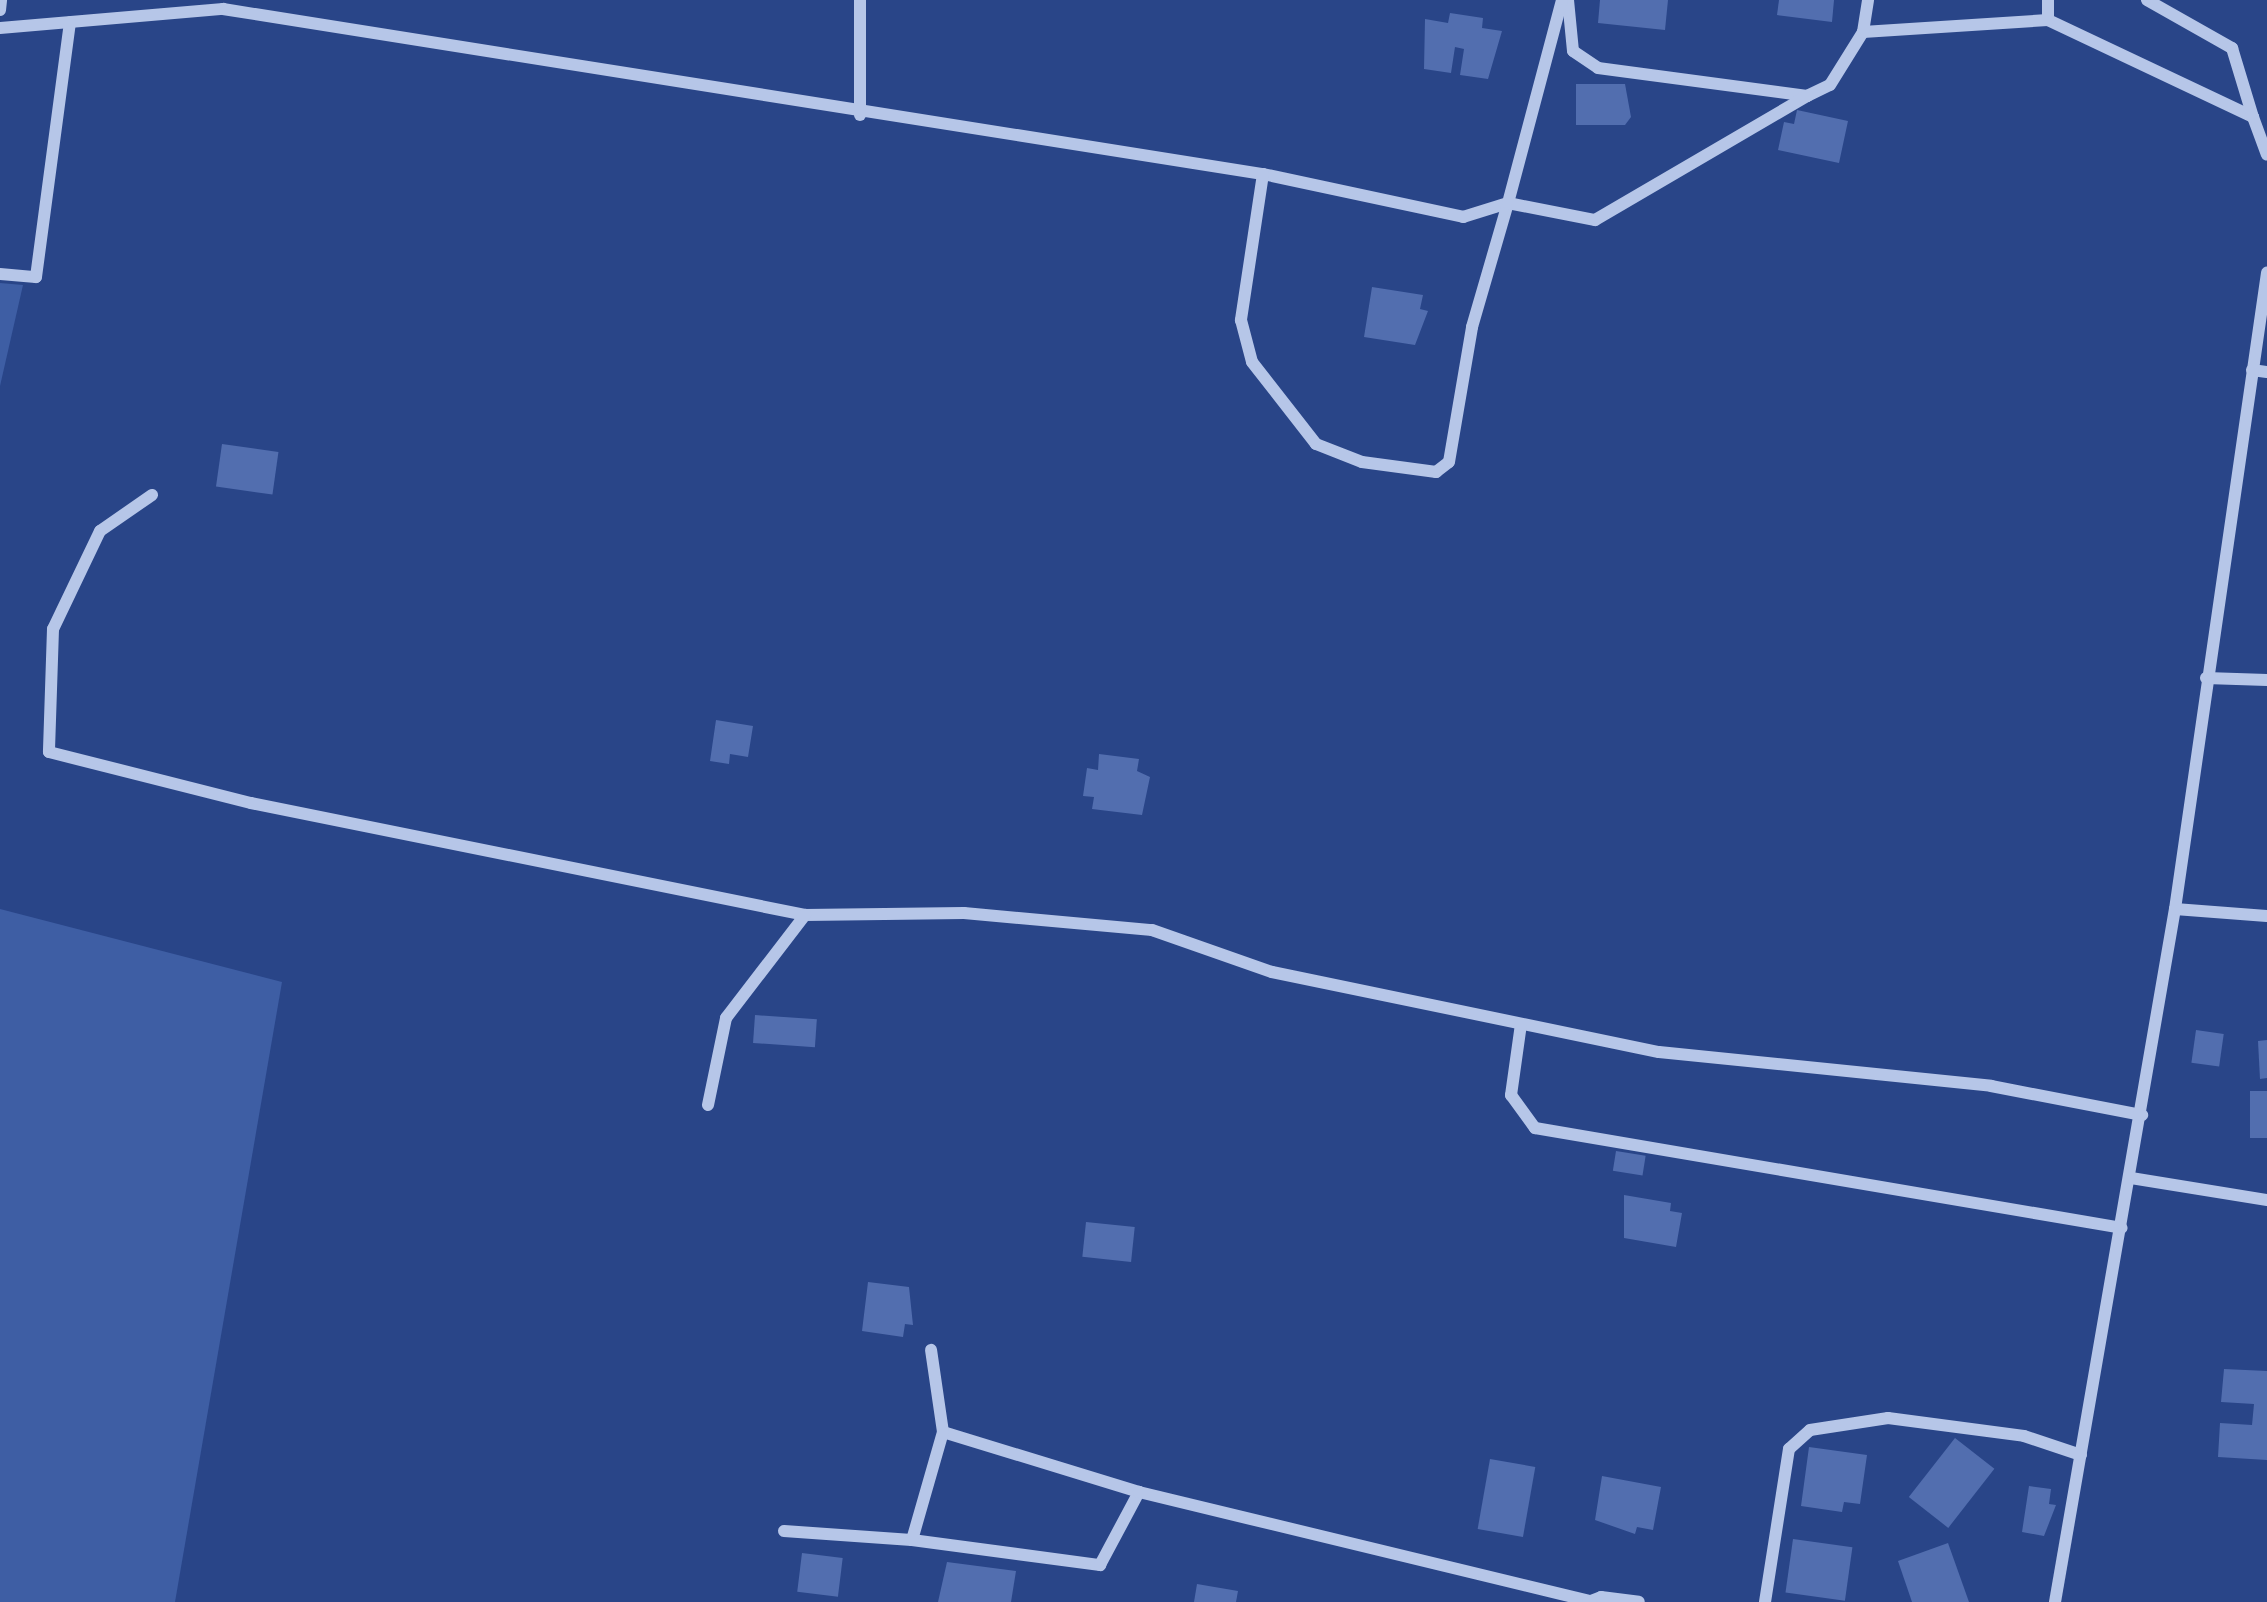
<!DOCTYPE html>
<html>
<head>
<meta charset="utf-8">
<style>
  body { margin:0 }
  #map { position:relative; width:2267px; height:1602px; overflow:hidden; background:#294588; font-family:Mulish,sans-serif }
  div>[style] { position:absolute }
  .green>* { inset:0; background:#3e5ea4 }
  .building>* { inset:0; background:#526eaf; transform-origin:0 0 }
  .minor>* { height:12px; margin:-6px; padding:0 6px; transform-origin:6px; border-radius:6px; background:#b6c6e8 }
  span { translate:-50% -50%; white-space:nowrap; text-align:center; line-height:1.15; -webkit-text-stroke:7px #294588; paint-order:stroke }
</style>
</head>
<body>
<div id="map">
  <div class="green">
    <i style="clip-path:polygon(0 283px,23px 285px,0 386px)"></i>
    <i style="clip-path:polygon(0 909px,282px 982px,175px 1602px,0 1602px)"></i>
  </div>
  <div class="building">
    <i style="clip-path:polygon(1600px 0,1668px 0,1665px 30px,1598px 23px)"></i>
    <i style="clip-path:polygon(1779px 0,1834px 0,1832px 22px,1777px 15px)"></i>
    <i style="clip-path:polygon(1450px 13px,1483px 18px,1482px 28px,1502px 31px,1488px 79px,1460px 75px,1464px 49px,1455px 47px,1451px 73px,1424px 69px,1425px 19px,1448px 23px)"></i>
    <i style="clip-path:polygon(1576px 84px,1625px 84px,1631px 117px,1625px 125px,1576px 125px)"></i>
    <i style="clip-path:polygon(1797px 110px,1848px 121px,1839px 163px,1778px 150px,1784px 122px,1794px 124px)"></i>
    <i style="clip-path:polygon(1372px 287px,1423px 295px,1420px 309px,1428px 311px,1415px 345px,1364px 337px)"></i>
    <i style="left:222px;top:444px;width:57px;height:43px;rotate:8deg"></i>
    <i style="clip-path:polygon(716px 720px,753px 726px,748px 757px,730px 754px,729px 764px,710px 761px)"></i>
    <i style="clip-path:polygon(1099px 754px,1139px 759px,1137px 771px,1150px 777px,1142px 815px,1092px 809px,1094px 797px,1083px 796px,1087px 768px,1098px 770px)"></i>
    <i style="left:755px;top:1015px;width:62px;height:28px;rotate:4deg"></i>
    <i style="left:2196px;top:1030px;width:28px;height:33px;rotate:8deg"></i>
    <i style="clip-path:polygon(2267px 1040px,2267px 1078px,2260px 1079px,2258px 1041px)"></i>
    <i style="left:2250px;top:1091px;width:17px;height:47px"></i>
    <i style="left:1616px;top:1151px;width:30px;height:20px;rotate:9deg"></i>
    <i style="clip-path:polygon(1624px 1195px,1671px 1203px,1670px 1211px,1682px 1213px,1676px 1247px,1624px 1238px)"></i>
    <i style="left:1086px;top:1222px;width:49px;height:35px;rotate:6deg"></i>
    <i style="clip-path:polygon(868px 1282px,909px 1287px,913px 1325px,905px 1324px,903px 1337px,862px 1331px)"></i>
    <i style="clip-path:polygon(2224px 1369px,2267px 1371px,2267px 1460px,2218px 1457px,2220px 1423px,2252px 1425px,2254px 1404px,2221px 1402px)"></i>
    <i style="left:1955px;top:1438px;width:50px;height:75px;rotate:38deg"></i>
    <i style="clip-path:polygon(1809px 1447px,1867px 1455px,1860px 1504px,1844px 1502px,1842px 1512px,1801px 1506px)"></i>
    <i style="left:1490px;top:1459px;width:46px;height:71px;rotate:10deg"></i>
    <i style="clip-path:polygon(1602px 1476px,1661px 1487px,1653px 1530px,1637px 1527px,1635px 1534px,1595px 1520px)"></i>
    <i style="clip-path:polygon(2029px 1486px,2051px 1489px,2049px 1504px,2056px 1505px,2044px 1536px,2022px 1532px)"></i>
    <i style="left:1793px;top:1539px;width:60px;height:54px;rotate:8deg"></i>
    <i style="clip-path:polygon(1948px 1543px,1969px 1602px,1912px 1602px,1898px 1561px)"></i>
    <i style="left:802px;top:1553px;width:41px;height:39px;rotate:7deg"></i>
    <i style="clip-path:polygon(947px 1562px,1016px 1571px,1011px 1602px,938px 1602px)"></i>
    <i style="clip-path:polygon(1197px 1584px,1238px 1591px,1236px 1602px,1194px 1602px)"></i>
  </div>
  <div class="minor">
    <i style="left:860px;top:0;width:115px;rotate:90deg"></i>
    <i style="left:1568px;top:0;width:51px;rotate:84.4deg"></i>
    <i style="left:1573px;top:51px;width:30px;rotate:34deg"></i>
    <i style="left:1598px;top:68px;width:211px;rotate:7.6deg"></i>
    <i style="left:1807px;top:96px;width:25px;rotate:-26deg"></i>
    <i style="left:1830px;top:85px;width:62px;rotate:-58.1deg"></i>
    <i style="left:1863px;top:32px;width:185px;rotate:-3.7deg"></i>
    <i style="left:2048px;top:20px;width:227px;rotate:25.3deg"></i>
    <i style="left:2253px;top:117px;width:40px;rotate:69.8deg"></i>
    <i style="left:2048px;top:0;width:20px;rotate:90deg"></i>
    <i style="left:2147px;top:0;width:98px;rotate:29.5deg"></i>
    <i style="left:2232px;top:48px;width:72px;rotate:73.1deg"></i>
    <i style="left:0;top:10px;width:10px;rotate:-84deg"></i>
    <i style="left:0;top:28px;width:224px;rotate:-4.9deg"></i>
    <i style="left:223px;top:9px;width:1053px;rotate:9.02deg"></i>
    <i style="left:1263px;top:174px;width:205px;rotate:12.1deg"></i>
    <i style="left:1463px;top:217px;width:47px;rotate:-17.3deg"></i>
    <i style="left:1508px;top:203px;width:210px;rotate:-75.1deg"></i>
    <i style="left:1863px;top:32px;width:32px;rotate:-81deg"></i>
    <i style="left:1263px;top:174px;width:148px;rotate:98.6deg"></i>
    <i style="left:1241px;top:320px;width:43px;rotate:75.3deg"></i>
    <i style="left:1252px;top:362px;width:104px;rotate:52deg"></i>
    <i style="left:1316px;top:444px;width:49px;rotate:21.4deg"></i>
    <i style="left:1362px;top:462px;width:75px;rotate:7.7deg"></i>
    <i style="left:1436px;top:472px;width:16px;rotate:-38deg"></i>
    <i style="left:1449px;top:462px;width:137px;rotate:-80.3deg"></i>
    <i style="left:1472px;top:327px;width:129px;rotate:-73.8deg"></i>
    <i style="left:1508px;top:203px;width:89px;rotate:11.1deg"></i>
    <i style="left:1595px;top:220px;width:246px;rotate:-30.3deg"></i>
    <i style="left:0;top:274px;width:36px;rotate:5deg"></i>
    <i style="left:36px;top:277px;width:257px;rotate:-82.4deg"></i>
    <i style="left:2252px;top:370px;width:15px;rotate:8deg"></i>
    <i style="left:152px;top:495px;width:63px;rotate:145.3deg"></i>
    <i style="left:100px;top:531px;width:109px;rotate:115.6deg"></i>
    <i style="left:53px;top:629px;width:123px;rotate:91.9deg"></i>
    <i style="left:49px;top:752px;width:208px;rotate:14.2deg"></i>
    <i style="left:251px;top:803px;width:565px;rotate:11.43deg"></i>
    <i style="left:805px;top:915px;width:159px;rotate:-0.7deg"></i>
    <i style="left:964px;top:913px;width:189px;rotate:5.2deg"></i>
    <i style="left:1152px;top:930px;width:127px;rotate:19.3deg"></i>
    <i style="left:1272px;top:972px;width:395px;rotate:11.7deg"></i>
    <i style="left:1659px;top:1052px;width:334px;rotate:5.8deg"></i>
    <i style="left:1991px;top:1086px;width:154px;rotate:10.9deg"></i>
    <i style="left:2206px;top:678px;width:61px;rotate:1.9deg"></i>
    <i style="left:2175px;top:909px;width:92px;rotate:4.4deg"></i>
    <i style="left:1521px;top:1024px;width:72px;rotate:98deg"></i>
    <i style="left:1511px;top:1095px;width:41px;rotate:54deg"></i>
    <i style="left:1535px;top:1128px;width:595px;rotate:9.67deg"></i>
    <i style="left:708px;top:1105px;width:89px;rotate:-78.3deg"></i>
    <i style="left:726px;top:1018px;width:130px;rotate:-52.5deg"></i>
    <i style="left:2131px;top:1178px;width:138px;rotate:9.2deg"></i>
    <i style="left:943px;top:1432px;width:205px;rotate:17deg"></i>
    <i style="left:784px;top:1531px;width:128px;rotate:4deg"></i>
    <i style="left:912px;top:1540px;width:190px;rotate:7.6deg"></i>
    <i style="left:1100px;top:1565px;width:83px;rotate:-61.9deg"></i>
    <i style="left:1139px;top:1492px;width:462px;rotate:13.6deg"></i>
    <i style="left:912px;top:1540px;width:112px;rotate:-74deg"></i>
    <i style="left:943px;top:1432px;width:83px;rotate:-98.3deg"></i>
    <i style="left:1588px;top:1602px;width:14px;rotate:-21deg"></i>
    <i style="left:1601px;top:1597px;width:38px;rotate:7deg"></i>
    <i style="left:1765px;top:1602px;width:155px;rotate:-81.1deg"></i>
    <i style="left:1789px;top:1449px;width:28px;rotate:-42deg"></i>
    <i style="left:1810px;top:1430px;width:79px;rotate:-8.7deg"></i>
    <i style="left:1888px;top:1418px;width:137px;rotate:7.5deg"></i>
    <i style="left:2024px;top:1436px;width:60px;rotate:18.4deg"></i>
    <i style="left:2055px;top:1602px;width:703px;rotate:-80.18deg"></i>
    <i style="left:2175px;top:909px;width:643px;rotate:-81.77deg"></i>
  </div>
</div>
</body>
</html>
